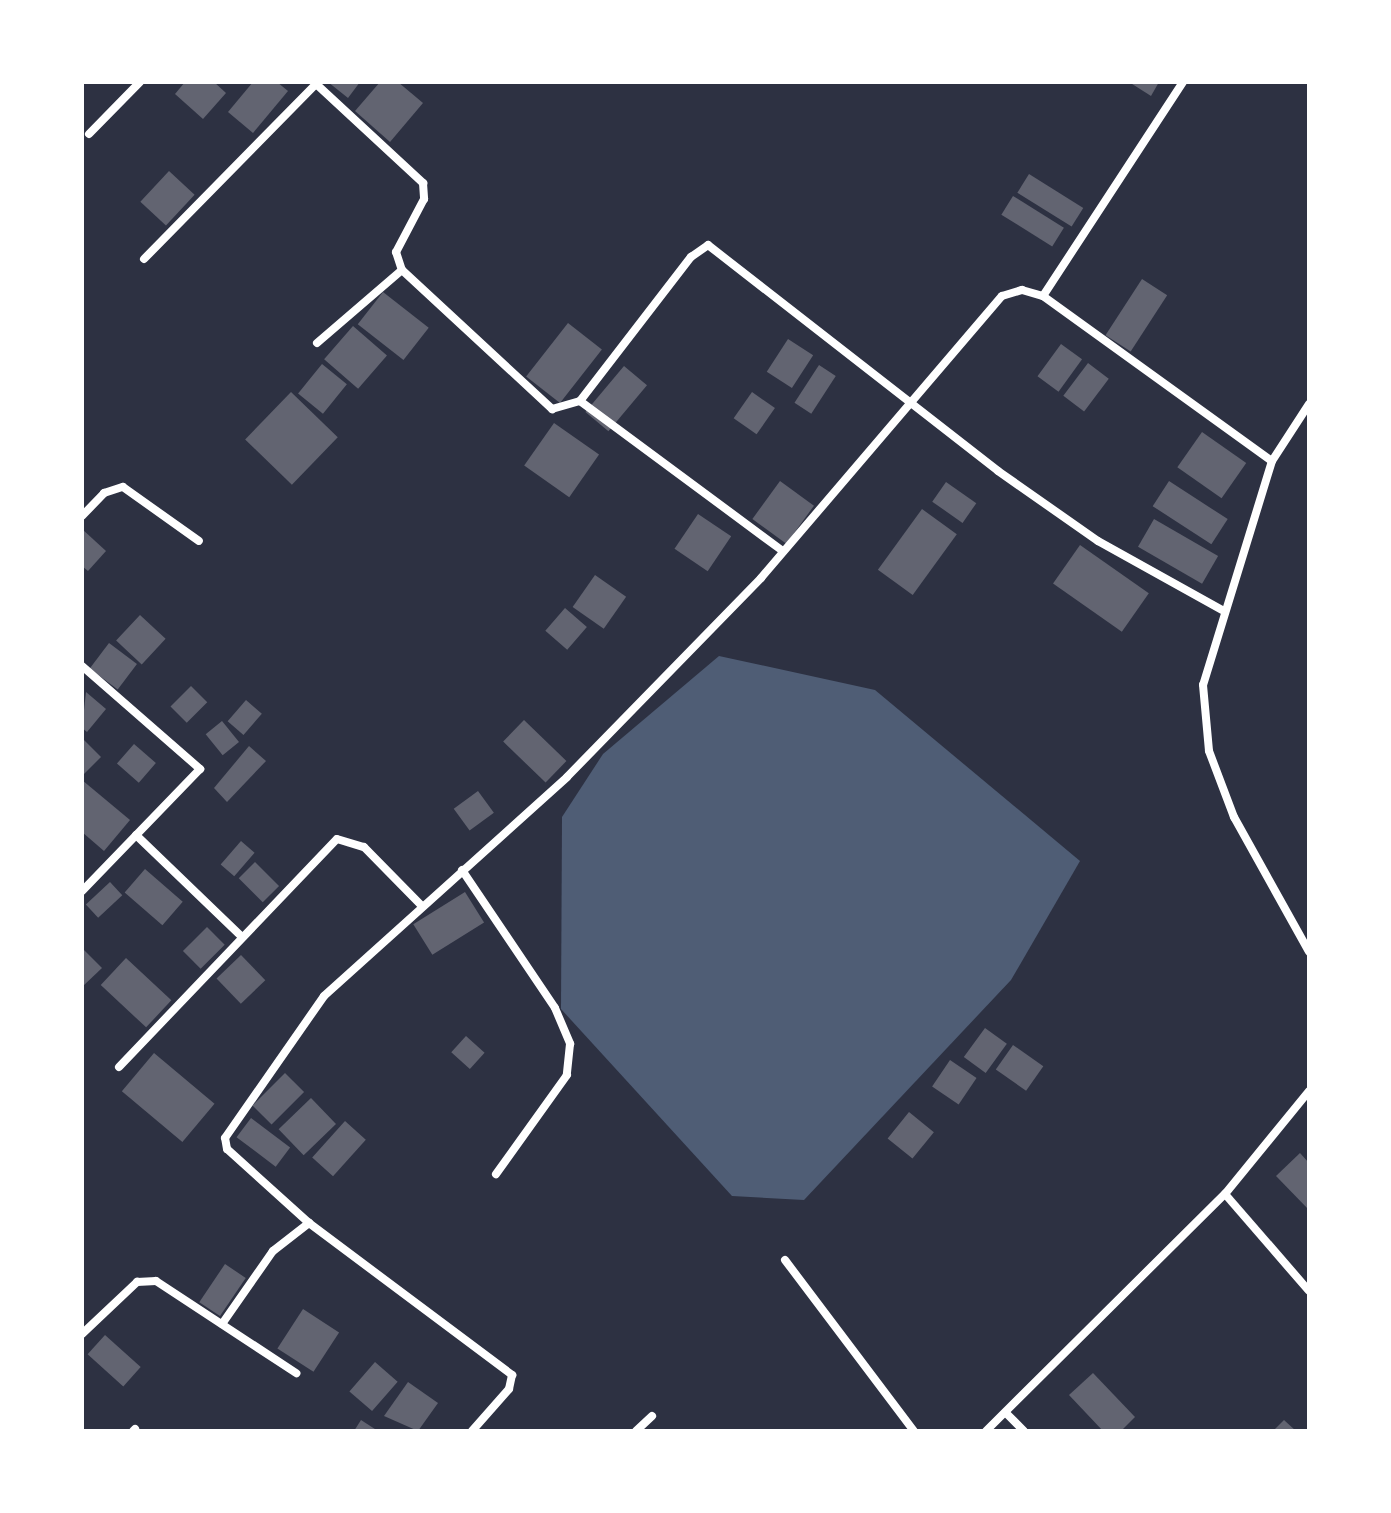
<!DOCTYPE html>
<html>
<head>
<meta charset="utf-8">
<style>
  body { margin:0 }
  #map { position:relative; width:1391px; height:1513px; overflow:hidden; background:#2d3142; font-family:"PT Sans",sans-serif }
  div>[style] { position:absolute }
  .water>* { inset:0; background:#4f5d75 }
  .building>* { inset:0; background:#626471; transform-origin:0 0 }
  .minor>* { height:8px; margin:-4px; padding:0 4px; transform-origin:4px; border-radius:4px; background:#fff }
  span { translate:-50% -50%; white-space:nowrap; text-align:center; line-height:1.15; -webkit-text-stroke:6px #fff; paint-order:stroke }
  .frame { position:absolute; inset:0; border:84px solid #fff; pointer-events:none }
</style>
</head>
<body>
<div id="map">
  <div class="water">
    <i style="clip-path:polygon(719px 656px,875px 690px,1080px 861px,1011px 980px,804px 1200px,732px 1196px,561px 1009px,562px 817px,603px 754px)"></i>
  </div>
  <div class="building">
    <i style="clip-path:polygon(185px 82px,214px 82px,226px 93px,203px 119px,175px 94px)"></i>
    <i style="clip-path:polygon(253px 82px,277px 82px,288px 91px,253px 133px,228px 112px)"></i>
    <i style="clip-path:polygon(328px 82px,360px 82px,348px 98px)"></i>
    <i style="clip-path:polygon(380px 82px,398px 82px,423px 103px,390px 142px,355px 111px)"></i>
    <i style="clip-path:polygon(1129px 82px,1159px 82px,1151px 96px)"></i>
    <i style="left:169px;top:171px;width:35px;height:42px;rotate:43deg"></i>
    <i style="left:1029px;top:174px;width:64px;height:22px;rotate:32deg"></i>
    <i style="left:1013px;top:196px;width:60px;height:22px;rotate:32deg"></i>
    <i style="left:1142px;top:279px;width:30px;height:67px;rotate:33deg"></i>
    <i style="left:383px;top:292px;width:58px;height:41px;rotate:38deg"></i>
    <i style="left:568px;top:323px;width:43px;height:68px;rotate:38deg"></i>
    <i style="left:353px;top:326px;width:45px;height:44px;rotate:41deg"></i>
    <i style="left:788px;top:339px;width:30px;height:39px;rotate:33deg"></i>
    <i style="left:1061px;top:344px;width:26px;height:40px;rotate:36deg"></i>
    <i style="left:1088px;top:363px;width:26px;height:41px;rotate:37deg"></i>
    <i style="left:322px;top:364px;width:32px;height:38px;rotate:39deg"></i>
    <i style="left:819px;top:365px;width:20px;height:45px;rotate:33deg"></i>
    <i style="left:624px;top:366px;width:30px;height:60px;rotate:40deg"></i>
    <i style="left:291px;top:392px;width:65px;height:66px;rotate:44deg"></i>
    <i style="left:752px;top:392px;width:28px;height:32px;rotate:35deg"></i>
    <i style="left:554px;top:423px;width:55px;height:52px;rotate:35deg"></i>
    <i style="left:1202px;top:432px;width:54px;height:43px;rotate:35deg"></i>
    <i style="left:780px;top:481px;width:42px;height:47px;rotate:36deg"></i>
    <i style="left:1169px;top:481px;width:70px;height:30px;rotate:33deg"></i>
    <i style="left:946px;top:482px;width:37px;height:24px;rotate:35deg"></i>
    <i style="left:922px;top:509px;width:43px;height:75px;rotate:36deg"></i>
    <i style="left:698px;top:514px;width:40px;height:42px;rotate:34deg"></i>
    <i style="left:1154px;top:519px;width:74px;height:32px;rotate:30deg"></i>
    <i style="clip-path:polygon(82px 529px,106px 551px,88px 571px,82px 566px)"></i>
    <i style="left:1080px;top:545px;width:84px;height:47px;rotate:35deg"></i>
    <i style="left:595px;top:575px;width:38px;height:39px;rotate:35deg"></i>
    <i style="left:565px;top:608px;width:29px;height:30px;rotate:41deg"></i>
    <i style="left:140px;top:615px;width:35px;height:35px;rotate:43deg"></i>
    <i style="left:109px;top:643px;width:35px;height:32px;rotate:37deg"></i>
    <i style="left:191px;top:686px;width:23px;height:29px;rotate:45deg"></i>
    <i style="clip-path:polygon(86px 692px,106px 709px,87px 732px,82px 728px)"></i>
    <i style="left:246px;top:700px;width:21px;height:28px;rotate:41deg"></i>
    <i style="left:524px;top:720px;width:59px;height:30px;rotate:44deg"></i>
    <i style="left:222px;top:721px;width:27px;height:21px;rotate:51deg"></i>
    <i style="clip-path:polygon(82px 738px,101px 757px,82px 776px)"></i>
    <i style="left:134px;top:744px;width:29px;height:26px;rotate:41deg"></i>
    <i style="clip-path:polygon(249px 746px,266px 761px,227px 802px,214px 788px)"></i>
    <i style="clip-path:polygon(82px 780px,130px 820px,104px 851px,82px 832px)"></i>
    <i style="left:478px;top:791px;width:27px;height:30px;rotate:54deg"></i>
    <i style="left:241px;top:841px;width:18px;height:31px;rotate:41deg"></i>
    <i style="left:255px;top:862px;width:34px;height:23px;rotate:45deg"></i>
    <i style="left:145px;top:869px;width:50px;height:31px;rotate:41deg"></i>
    <i style="left:110px;top:882px;width:18px;height:33px;rotate:47deg"></i>
    <i style="left:465px;top:892px;width:36px;height:61px;rotate:58deg"></i>
    <i style="left:207px;top:927px;width:25px;height:34px;rotate:45deg"></i>
    <i style="clip-path:polygon(82px 948px,102px 968px,82px 987px)"></i>
    <i style="left:241px;top:955px;width:35px;height:34px;rotate:46deg"></i>
    <i style="left:126px;top:958px;width:62px;height:37px;rotate:43deg"></i>
    <i style="left:985px;top:1028px;width:27px;height:36px;rotate:36deg"></i>
    <i style="left:466px;top:1036px;width:25px;height:22px;rotate:42deg"></i>
    <i style="left:1013px;top:1045px;width:37px;height:30px;rotate:35deg"></i>
    <i style="left:154px;top:1053px;width:79px;height:50px;rotate:40deg"></i>
    <i style="left:950px;top:1060px;width:32px;height:32px;rotate:34deg"></i>
    <i style="left:285px;top:1073px;width:27px;height:46px;rotate:45deg"></i>
    <i style="left:311px;top:1098px;width:36px;height:45px;rotate:46deg"></i>
    <i style="left:909px;top:1112px;width:32px;height:34px;rotate:39deg"></i>
    <i style="left:251px;top:1118px;width:49px;height:24px;rotate:37deg"></i>
    <i style="left:345px;top:1121px;width:28px;height:49px;rotate:42deg"></i>
    <i style="clip-path:polygon(1300px 1153px,1309px 1163px,1309px 1210px,1276px 1176px)"></i>
    <i style="left:225px;top:1264px;width:25px;height:46px;rotate:34deg"></i>
    <i style="left:303px;top:1309px;width:43px;height:47px;rotate:33deg"></i>
    <i style="left:105px;top:1335px;width:48px;height:26px;rotate:42deg"></i>
    <i style="left:375px;top:1362px;width:30px;height:39px;rotate:41deg"></i>
    <i style="clip-path:polygon(1093px 1373px,1135px 1417px,1121px 1431px,1103px 1431px,1069px 1395px)"></i>
    <i style="clip-path:polygon(408px 1382px,438px 1403px,418px 1431px,384px 1416px)"></i>
    <i style="clip-path:polygon(361px 1420px,378px 1431px,354px 1431px)"></i>
    <i style="clip-path:polygon(1284px 1420px,1296px 1431px,1273px 1431px)"></i>
  </div>
  <div class="minor">
    <i style="left:314px;top:82px;width:149px;rotate:42.8deg"></i>
    <i style="left:423px;top:183px;width:16px;rotate:86deg"></i>
    <i style="left:424px;top:199px;width:60px;rotate:117.8deg"></i>
    <i style="left:396px;top:252px;width:19px;rotate:72deg"></i>
    <i style="left:402px;top:270px;width:205px;rotate:42.8deg"></i>
    <i style="left:552px;top:409px;width:29px;rotate:-16deg"></i>
    <i style="left:580px;top:401px;width:182px;rotate:-52.4deg"></i>
    <i style="left:691px;top:257px;width:21px;rotate:-35deg"></i>
    <i style="left:708px;top:245px;width:368px;rotate:37.9deg"></i>
    <i style="left:998px;top:471px;width:122px;rotate:35deg"></i>
    <i style="left:1098px;top:541px;width:142px;rotate:29.1deg"></i>
    <i style="left:89px;top:134px;width:73px;rotate:-45.6deg"></i>
    <i style="left:144px;top:259px;width:245px;rotate:-45.5deg"></i>
    <i style="left:1043px;top:296px;width:256px;rotate:-56.8deg"></i>
    <i style="left:317px;top:343px;width:112px;rotate:-40.7deg"></i>
    <i style="left:580px;top:401px;width:252px;rotate:36.5deg"></i>
    <i style="left:1309px;top:404px;width:68px;rotate:123deg"></i>
    <i style="left:1272px;top:461px;width:234px;rotate:107.1deg"></i>
    <i style="left:1203px;top:685px;width:66px;rotate:84.8deg"></i>
    <i style="left:1209px;top:751px;width:71px;rotate:69.3deg"></i>
    <i style="left:1234px;top:817px;width:154px;rotate:60.9deg"></i>
    <i style="left:82px;top:516px;width:32px;rotate:-46deg"></i>
    <i style="left:104px;top:493px;width:20px;rotate:-18deg"></i>
    <i style="left:123px;top:487px;width:93px;rotate:35.4deg"></i>
    <i style="left:82px;top:666px;width:157px;rotate:41.1deg"></i>
    <i style="left:200px;top:769px;width:170px;rotate:134deg"></i>
    <i style="left:136px;top:835px;width:147px;rotate:43.9deg"></i>
    <i style="left:462px;top:870px;width:166px;rotate:56deg"></i>
    <i style="left:555px;top:1008px;width:39px;rotate:67deg"></i>
    <i style="left:570px;top:1044px;width:31px;rotate:96deg"></i>
    <i style="left:567px;top:1075px;width:122px;rotate:125.6deg"></i>
    <i style="left:119px;top:1067px;width:315px;rotate:-46.3deg"></i>
    <i style="left:337px;top:839px;width:28px;rotate:17deg"></i>
    <i style="left:364px;top:847px;width:83px;rotate:45.5deg"></i>
    <i style="left:1225px;top:1194px;width:128px;rotate:49.1deg"></i>
    <i style="left:309px;top:1223px;width:110px;rotate:-137.9deg"></i>
    <i style="left:227px;top:1149px;width:11px;rotate:-100deg"></i>
    <i style="left:225px;top:1138px;width:173px;rotate:-55.1deg"></i>
    <i style="left:324px;top:996px;width:327px;rotate:-42deg"></i>
    <i style="left:567px;top:777px;width:278px;rotate:-45.7deg"></i>
    <i style="left:761px;top:578px;width:371px;rotate:-49.5deg"></i>
    <i style="left:1002px;top:296px;width:21px;rotate:-17deg"></i>
    <i style="left:1022px;top:290px;width:22px;rotate:16deg"></i>
    <i style="left:1043px;top:296px;width:282px;rotate:35.8deg"></i>
    <i style="left:785px;top:1260px;width:214px;rotate:53deg"></i>
    <i style="left:222px;top:1324px;width:89px;rotate:-55.1deg"></i>
    <i style="left:273px;top:1251px;width:46px;rotate:-37.9deg"></i>
    <i style="left:309px;top:1223px;width:254px;rotate:36.8deg"></i>
    <i style="left:512px;top:1375px;width:14px;rotate:102deg"></i>
    <i style="left:509px;top:1389px;width:56px;rotate:131.4deg"></i>
    <i style="left:82px;top:1334px;width:76px;rotate:-43.4deg"></i>
    <i style="left:137px;top:1282px;width:19px;rotate:-3deg"></i>
    <i style="left:156px;top:1281px;width:168px;rotate:33.3deg"></i>
    <i style="left:1007px;top:1414px;width:24px;rotate:45deg"></i>
    <i style="left:133px;top:1431px;width:3px;rotate:-45deg"></i>
    <i style="left:636px;top:1431px;width:22px;rotate:-43deg"></i>
    <i style="left:986px;top:1431px;width:337px;rotate:-44.8deg"></i>
    <i style="left:1225px;top:1194px;width:133px;rotate:-50.8deg"></i>
  </div>
  <div class="frame"></div>
</div>
</body>
</html>
